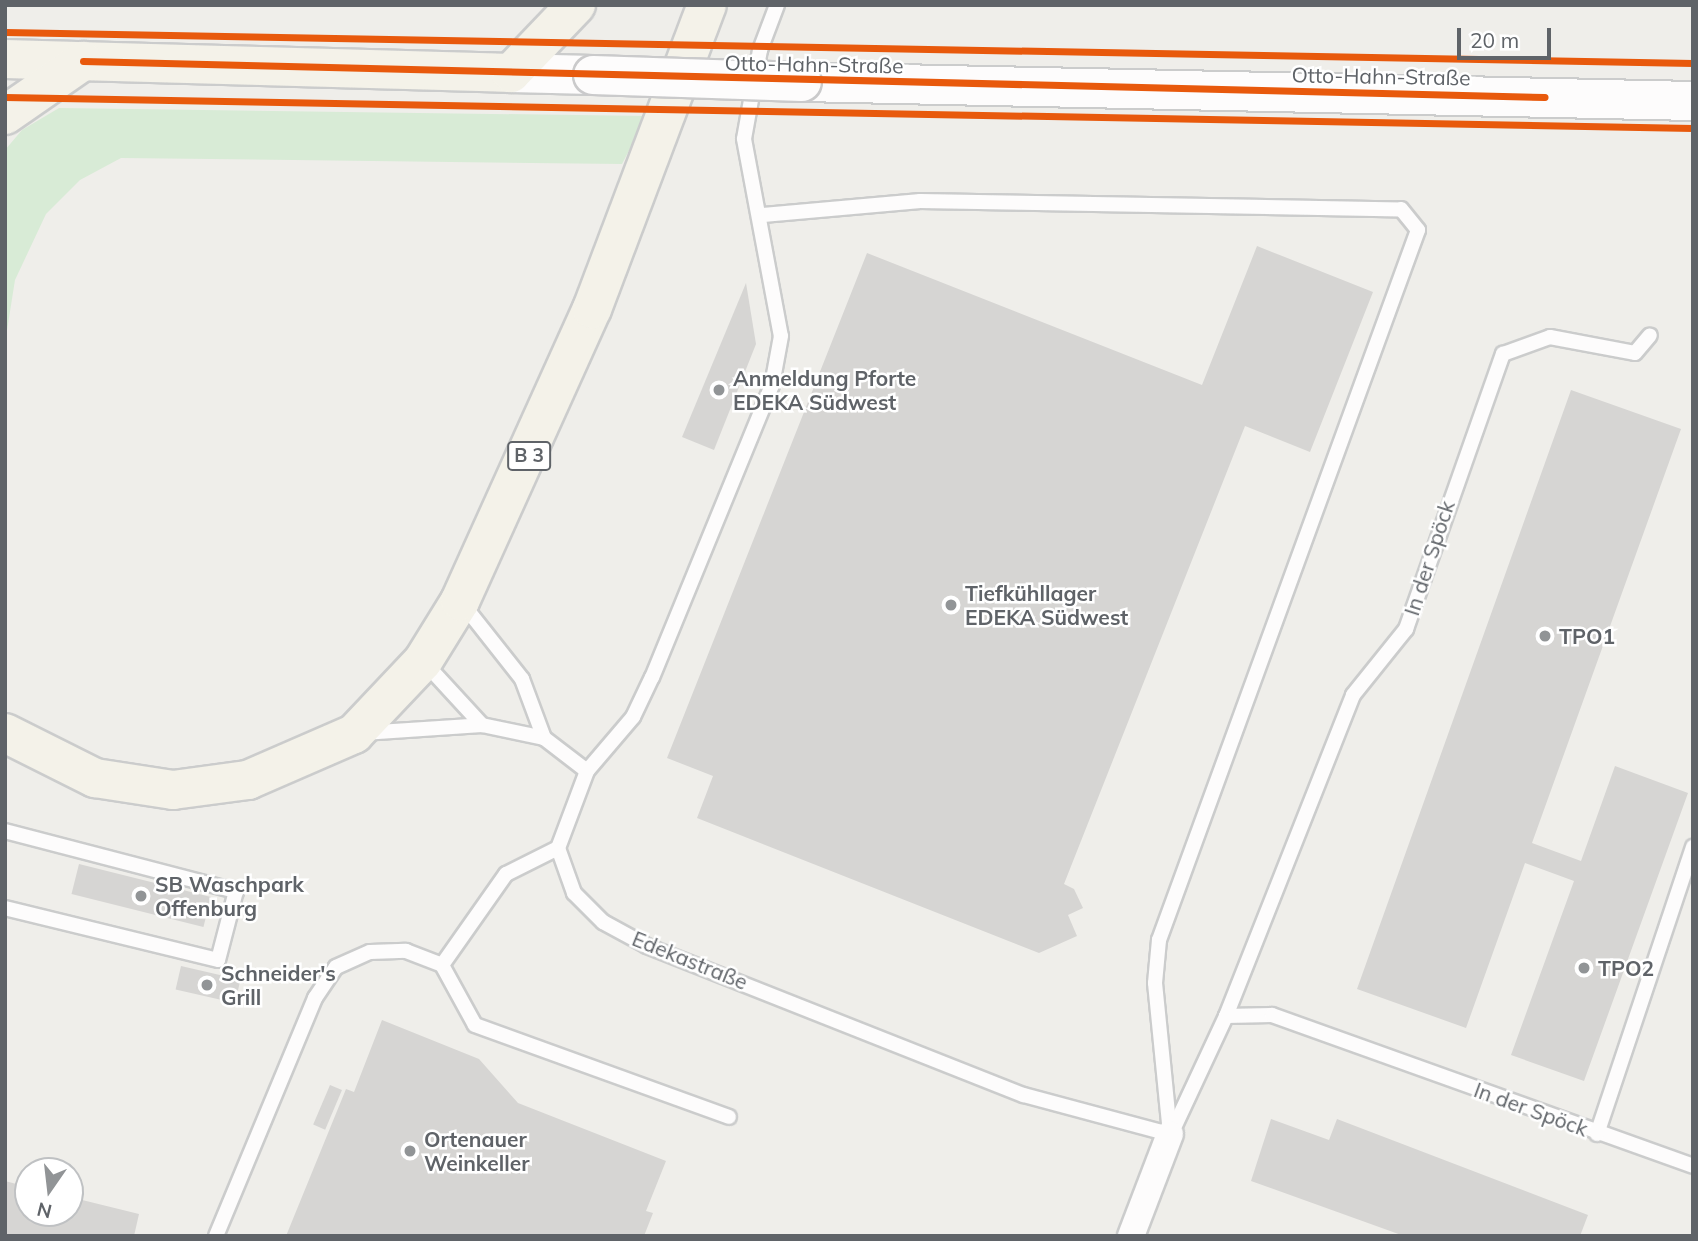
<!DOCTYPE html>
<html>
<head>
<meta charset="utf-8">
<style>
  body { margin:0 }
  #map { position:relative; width:1698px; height:1241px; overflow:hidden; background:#efeeea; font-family:Mulish,sans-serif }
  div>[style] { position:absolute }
  .green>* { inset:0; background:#d8ebd6 }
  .building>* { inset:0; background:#d6d5d3; transform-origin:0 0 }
  .roads { filter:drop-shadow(2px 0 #cbcccc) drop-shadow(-2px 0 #cbcccc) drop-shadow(0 2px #cbcccc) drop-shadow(0 -2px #cbcccc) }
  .lane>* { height:14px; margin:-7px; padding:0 7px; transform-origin:7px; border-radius:7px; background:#fdfcfc }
  .street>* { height:26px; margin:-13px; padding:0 13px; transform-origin:13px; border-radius:13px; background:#fdfcfc }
  .secondary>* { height:38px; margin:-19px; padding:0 19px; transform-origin:19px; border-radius:19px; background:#fdfcfc }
  .primary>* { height:38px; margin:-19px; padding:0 19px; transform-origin:19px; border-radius:19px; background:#f4f2e9 }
  .bridges { filter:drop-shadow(2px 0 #cacacb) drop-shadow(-2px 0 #cacacb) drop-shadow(0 2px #cacacb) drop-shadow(0 -2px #cacacb) }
  .secondary-bridge>* { height:38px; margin:-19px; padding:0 19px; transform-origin:19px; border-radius:19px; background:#fdfcfc }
  .cycleway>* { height:7px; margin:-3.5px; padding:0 3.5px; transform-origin:3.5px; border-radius:3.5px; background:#e8590c }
  .dots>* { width:19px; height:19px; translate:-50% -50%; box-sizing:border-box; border:4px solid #fff; border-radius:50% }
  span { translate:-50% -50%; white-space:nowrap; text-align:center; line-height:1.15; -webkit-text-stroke:5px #fff; paint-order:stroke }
  .shield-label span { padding:2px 5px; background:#fff; border:2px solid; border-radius:5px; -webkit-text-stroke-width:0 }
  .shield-label { font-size:19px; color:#5f6368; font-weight:700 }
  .street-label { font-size:21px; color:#5f6368 }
  .poi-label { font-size:21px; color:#5f6368; font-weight:700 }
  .left { translate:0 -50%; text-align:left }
  .frame { position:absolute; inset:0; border:7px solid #5f6368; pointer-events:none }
  .north { position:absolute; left:14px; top:1157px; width:70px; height:70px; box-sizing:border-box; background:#fff; border:2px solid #bfc1c3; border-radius:50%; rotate:194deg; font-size:19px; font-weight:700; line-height:28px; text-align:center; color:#5f6368 }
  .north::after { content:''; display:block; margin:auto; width:24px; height:32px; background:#919496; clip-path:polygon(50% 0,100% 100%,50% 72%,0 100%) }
  .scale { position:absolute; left:1457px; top:28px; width:94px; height:32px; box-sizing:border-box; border:4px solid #5f6368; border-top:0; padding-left:9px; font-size:21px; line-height:24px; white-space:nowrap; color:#5f6368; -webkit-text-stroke:5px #fff; paint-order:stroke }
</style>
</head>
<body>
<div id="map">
  <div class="green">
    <i style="clip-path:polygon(59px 108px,647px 116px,622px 164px,121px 158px,80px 180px,46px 214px,15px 280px,5px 343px,5px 150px,22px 130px)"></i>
  </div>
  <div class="building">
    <i style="clip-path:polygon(1257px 246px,1373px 292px,1310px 452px,1245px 426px,1064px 884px,1074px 889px,1083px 908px,1068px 915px,1077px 936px,1039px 953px,697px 818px,713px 776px,667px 758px,867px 253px,1202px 385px)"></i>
    <i style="clip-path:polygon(746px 283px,756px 344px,714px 450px,682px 437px)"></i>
    <i style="clip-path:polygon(1571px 390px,1681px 429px,1532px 843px,1581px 861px,1615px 766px,1688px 793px,1584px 1081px,1511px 1055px,1574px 881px,1525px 863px,1466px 1028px,1357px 989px)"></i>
    <i style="left:79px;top:864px;width:136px;height:31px;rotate:14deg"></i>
    <i style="left:181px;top:966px;width:61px;height:24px;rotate:13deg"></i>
    <i style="clip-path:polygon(382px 1020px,479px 1059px,518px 1103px,666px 1161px,646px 1211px,653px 1213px,644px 1236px,286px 1236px,346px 1089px,354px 1092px)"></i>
    <i style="left:330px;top:1085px;width:13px;height:43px;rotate:23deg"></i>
    <i style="clip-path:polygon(1271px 1119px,1329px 1140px,1337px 1119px,1588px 1215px,1580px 1236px,1404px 1236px,1251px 1181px)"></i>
    <i style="clip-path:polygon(5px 1181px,28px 1187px,28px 1213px,70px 1213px,70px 1197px,139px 1214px,134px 1236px,5px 1236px)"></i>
  </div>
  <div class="roads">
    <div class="lane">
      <i style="left:777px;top:5px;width:48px;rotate:110.7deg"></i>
      <i style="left:760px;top:50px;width:90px;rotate:100.2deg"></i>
      <i style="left:744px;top:139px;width:200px;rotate:79.4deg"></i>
      <i style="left:781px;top:336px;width:50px;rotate:100.4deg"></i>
      <i style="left:772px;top:385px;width:316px;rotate:112.3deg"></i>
      <i style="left:652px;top:677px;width:44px;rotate:115.4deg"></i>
      <i style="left:633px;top:717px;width:71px;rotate:130.4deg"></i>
      <i style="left:587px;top:771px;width:82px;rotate:110.6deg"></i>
      <i style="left:558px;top:848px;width:48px;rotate:70.4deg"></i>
      <i style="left:574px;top:893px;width:41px;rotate:45deg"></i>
      <i style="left:603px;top:922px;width:50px;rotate:28.6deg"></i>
      <i style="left:647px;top:946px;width:405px;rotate:21.6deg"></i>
      <i style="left:1024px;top:1095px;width:151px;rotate:15deg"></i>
      <i style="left:763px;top:215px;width:158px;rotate:-5.1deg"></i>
      <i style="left:920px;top:201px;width:481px;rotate:1deg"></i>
      <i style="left:1401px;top:209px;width:27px;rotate:51deg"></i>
      <i style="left:1418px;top:230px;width:756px;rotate:110.04deg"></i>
      <i style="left:1159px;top:940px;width:43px;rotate:95.3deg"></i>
      <i style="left:1155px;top:983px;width:152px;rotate:84.3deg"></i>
      <i style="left:462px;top:603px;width:97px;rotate:51.7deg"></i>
      <i style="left:522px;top:679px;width:63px;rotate:69.6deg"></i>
      <i style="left:424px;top:662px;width:86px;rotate:47.4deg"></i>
      <i style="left:363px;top:733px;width:119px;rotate:-3.8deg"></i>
      <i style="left:482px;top:725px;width:63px;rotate:11.8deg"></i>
      <i style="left:544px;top:738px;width:54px;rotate:37.5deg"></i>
      <i style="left:5px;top:831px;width:239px;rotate:14.6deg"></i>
      <i style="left:236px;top:891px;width:71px;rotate:104.6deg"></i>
      <i style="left:218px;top:960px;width:219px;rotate:-166.3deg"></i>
      <i style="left:558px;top:848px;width:58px;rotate:153.4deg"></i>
      <i style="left:506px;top:874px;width:111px;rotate:125.1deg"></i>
      <i style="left:442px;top:965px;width:68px;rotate:61.2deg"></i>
      <i style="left:475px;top:1025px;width:270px;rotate:19.9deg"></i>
      <i style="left:1226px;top:1016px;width:345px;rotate:-68.4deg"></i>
      <i style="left:1353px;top:695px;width:85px;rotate:-51.2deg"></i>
      <i style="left:1406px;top:629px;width:292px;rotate:-70.6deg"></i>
      <i style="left:1503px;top:354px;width:50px;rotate:-19.9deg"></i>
      <i style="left:1550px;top:337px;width:86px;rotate:10.7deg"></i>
      <i style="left:1635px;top:353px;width:23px;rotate:-50deg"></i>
      <i style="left:1172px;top:1132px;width:128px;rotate:-65deg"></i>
      <i style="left:1226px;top:1016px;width:46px;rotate:-1.2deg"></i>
      <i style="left:1272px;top:1015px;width:447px;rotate:19.7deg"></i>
      <i style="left:1597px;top:1134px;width:303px;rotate:-71.5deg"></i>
      <i style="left:216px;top:1236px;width:258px;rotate:-67.4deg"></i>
      <i style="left:315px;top:998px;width:37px;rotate:-56deg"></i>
      <i style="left:336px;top:967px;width:37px;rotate:-24deg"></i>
      <i style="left:370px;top:952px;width:36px;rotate:-2deg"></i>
      <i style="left:406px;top:951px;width:39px;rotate:21deg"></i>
    </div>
    <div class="street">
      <i style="left:1131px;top:1236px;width:109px;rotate:-69.1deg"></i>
    </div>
    <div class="secondary">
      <i style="left:511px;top:73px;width:82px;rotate:1.4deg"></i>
      <i style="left:802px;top:82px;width:891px;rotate:1.22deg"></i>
    </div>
    <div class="primary">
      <i style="left:5px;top:59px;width:506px;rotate:1.58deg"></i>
      <i style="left:511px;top:73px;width:94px;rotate:-46.3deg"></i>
      <i style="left:5px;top:115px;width:95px;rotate:-34.7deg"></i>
      <i style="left:5px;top:733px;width:101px;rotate:26.6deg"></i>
      <i style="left:95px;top:778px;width:79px;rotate:8.7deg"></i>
      <i style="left:173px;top:790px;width:76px;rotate:-7.6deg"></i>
      <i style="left:248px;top:780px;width:116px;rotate:-23.5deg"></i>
      <i style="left:354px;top:734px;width:100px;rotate:-46.6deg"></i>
      <i style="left:423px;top:661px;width:70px;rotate:-58.3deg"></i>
      <i style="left:460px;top:601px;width:320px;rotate:-65.7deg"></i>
      <i style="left:592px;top:309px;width:325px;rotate:-69.3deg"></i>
    </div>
  </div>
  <div class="bridges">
    <div class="secondary-bridge">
      <i style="left:593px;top:75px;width:209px;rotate:1.9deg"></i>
    </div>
  </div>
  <div class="cycleway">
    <i style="left:5px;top:32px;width:1688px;rotate:1.05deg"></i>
    <i style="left:83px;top:61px;width:1462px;rotate:1.41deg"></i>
    <i style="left:5px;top:97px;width:1688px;rotate:1.05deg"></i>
  </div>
  <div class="dots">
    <i style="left:719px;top:390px;background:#919496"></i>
    <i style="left:951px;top:605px;background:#919496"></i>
    <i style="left:1545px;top:636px;background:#919496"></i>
    <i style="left:141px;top:896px;background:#919496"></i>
    <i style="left:1584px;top:968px;background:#919496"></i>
    <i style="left:207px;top:985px;background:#919496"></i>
    <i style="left:410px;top:1151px;background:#919496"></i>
  </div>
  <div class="shield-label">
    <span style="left:529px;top:456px">B 3</span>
  </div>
  <div class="street-label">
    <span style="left:814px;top:64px;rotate:1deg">Otto-Hahn-Straße</span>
    <span style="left:1381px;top:76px;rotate:1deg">Otto-Hahn-Straße</span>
    <span style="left:1429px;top:558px;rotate:-72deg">In der Spöck</span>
    <span style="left:690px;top:960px;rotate:22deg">Edekastraße</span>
    <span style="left:1531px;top:1109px;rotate:20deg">In der Spöck</span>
  </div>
  <div class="poi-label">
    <span class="left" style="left:733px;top:390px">Anmeldung Pforte<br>EDEKA Südwest</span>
    <span class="left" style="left:965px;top:605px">Tiefkühllager<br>EDEKA Südwest</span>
    <span class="left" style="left:1559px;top:636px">TPO1</span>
    <span class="left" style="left:155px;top:896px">SB Waschpark<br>Offenburg</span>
    <span class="left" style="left:1598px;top:968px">TPO2</span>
    <span class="left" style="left:221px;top:985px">Schneider's<br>Grill</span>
    <span class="left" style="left:424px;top:1151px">Ortenauer<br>Weinkeller</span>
  </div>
  <div class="frame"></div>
  <div class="north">N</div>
  <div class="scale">20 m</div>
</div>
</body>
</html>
